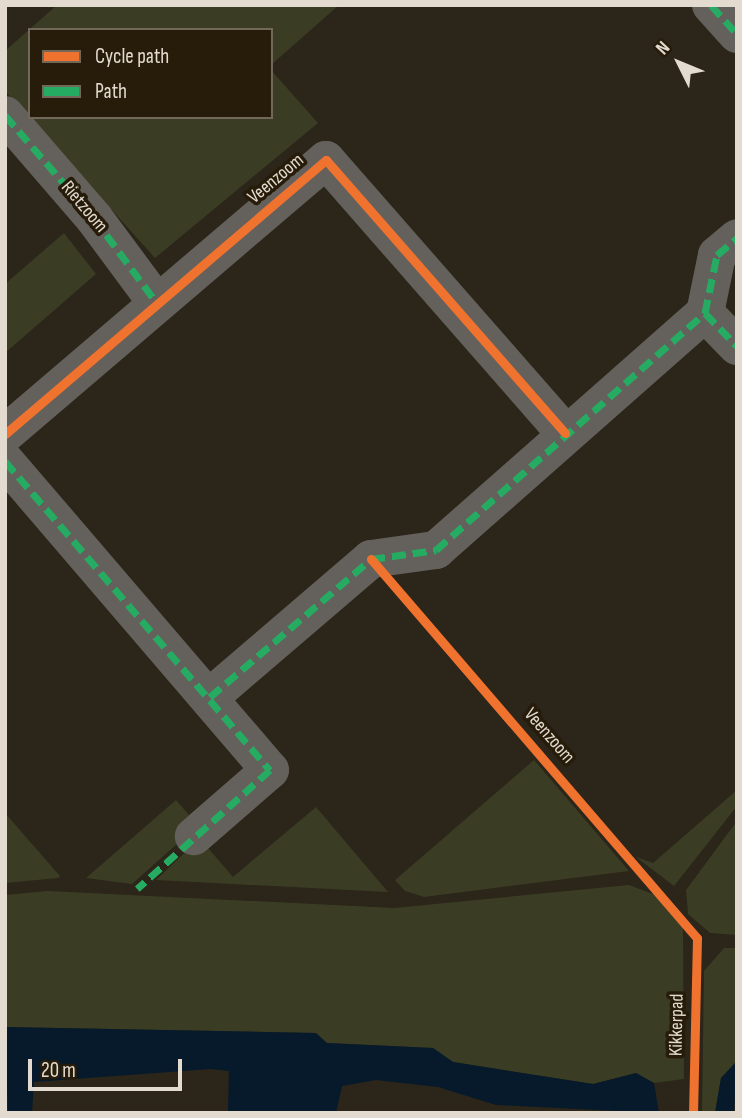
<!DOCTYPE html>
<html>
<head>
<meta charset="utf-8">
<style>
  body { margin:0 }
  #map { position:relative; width:742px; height:1118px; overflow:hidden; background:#2b251a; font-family:"Sofia Sans Condensed",sans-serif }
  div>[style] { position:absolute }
  .green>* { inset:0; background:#3a3d24 }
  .water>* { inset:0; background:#061a2b }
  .minor>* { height:38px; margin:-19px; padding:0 19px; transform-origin:19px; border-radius:19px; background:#64605b }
  .quiet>* { height:7px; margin-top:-3.5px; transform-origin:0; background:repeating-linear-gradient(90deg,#26ab63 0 14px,transparent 0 21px) }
  .cycleway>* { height:9px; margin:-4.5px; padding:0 4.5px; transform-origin:4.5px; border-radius:4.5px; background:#ef722f }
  span { translate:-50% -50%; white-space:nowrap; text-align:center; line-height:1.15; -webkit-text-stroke:7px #271c0a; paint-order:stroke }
  .street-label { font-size:19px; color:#e3dbd0 }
  .frame { position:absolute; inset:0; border:7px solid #e3dbd0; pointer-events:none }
  .legend { position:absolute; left:28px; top:28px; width:245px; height:91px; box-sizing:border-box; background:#271c0a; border:2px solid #726859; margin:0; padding:9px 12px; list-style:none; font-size:21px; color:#e3dbd0 }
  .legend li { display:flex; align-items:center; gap:14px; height:35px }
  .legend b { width:35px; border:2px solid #726859 }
  .north { position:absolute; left:644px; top:28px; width:70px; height:70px; -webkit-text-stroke:5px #271c0a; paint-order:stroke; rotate:313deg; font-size:19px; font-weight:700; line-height:28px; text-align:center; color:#e3dbd0 }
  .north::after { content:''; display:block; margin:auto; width:24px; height:32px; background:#e3dbd0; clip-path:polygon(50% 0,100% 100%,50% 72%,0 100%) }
  .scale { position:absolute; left:28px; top:1059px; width:154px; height:32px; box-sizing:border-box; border:4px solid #e3dbd0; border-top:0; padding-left:9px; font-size:21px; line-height:24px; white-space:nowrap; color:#e3dbd0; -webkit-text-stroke:5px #271c0a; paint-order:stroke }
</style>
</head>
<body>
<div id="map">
  <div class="green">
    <i style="clip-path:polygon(57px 5px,339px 5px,271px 65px,271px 30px,30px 30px,30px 117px,271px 117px,271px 70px,318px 123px,155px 258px,5px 91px,5px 51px)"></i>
    <i style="clip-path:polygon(64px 233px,96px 274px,5px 353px,5px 284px)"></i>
    <i style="clip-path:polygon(534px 760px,629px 871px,424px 897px,405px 891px,395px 880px)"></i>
    <i style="clip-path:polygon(737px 790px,737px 806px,674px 886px,636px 857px,653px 863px)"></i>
    <i style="clip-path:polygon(176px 800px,189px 815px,180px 823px,187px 835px,132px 884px,86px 878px)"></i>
    <i style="clip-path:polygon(316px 807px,388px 892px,156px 880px,195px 843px,208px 848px,233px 877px)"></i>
    <i style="clip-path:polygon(5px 813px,60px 876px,58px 878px,5px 883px)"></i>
    <i style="clip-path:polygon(737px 821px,737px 935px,710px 933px,688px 914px,686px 890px)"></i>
    <i style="clip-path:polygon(629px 885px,658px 896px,683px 928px,684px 1079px,654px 1083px,636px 1073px,593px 1084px,453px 1062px,433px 1048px,327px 1043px,315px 1033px,5px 1027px,5px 895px,48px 891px,394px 908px)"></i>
    <i style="clip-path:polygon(724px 948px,737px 948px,737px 1061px,721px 1078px,715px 1113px,702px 1113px,704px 971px)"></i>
  </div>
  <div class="water">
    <i style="clip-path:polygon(5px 1027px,316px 1033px,327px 1043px,433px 1048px,453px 1062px,593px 1084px,636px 1073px,654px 1083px,659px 1113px,496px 1105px,438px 1087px,376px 1080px,342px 1086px,336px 1113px,228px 1113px,229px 1071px,210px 1069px,34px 1082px,32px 1113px,8px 1113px)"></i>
    <i style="clip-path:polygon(737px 1061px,734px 1113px,715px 1113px,721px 1078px)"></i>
  </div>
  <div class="minor">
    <i style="left:711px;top:5px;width:39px;rotate:48deg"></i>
    <i style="left:5px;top:115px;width:136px;rotate:49.2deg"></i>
    <i style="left:94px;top:218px;width:106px;rotate:53.5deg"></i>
    <i style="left:705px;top:313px;width:46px;rotate:45.9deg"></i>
    <i style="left:5px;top:434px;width:422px;rotate:-40.5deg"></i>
    <i style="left:326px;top:160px;width:363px;rotate:48.8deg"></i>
    <i style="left:5px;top:461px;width:407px;rotate:49.4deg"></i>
    <i style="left:270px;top:770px;width:101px;rotate:139deg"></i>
    <i style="left:210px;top:697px;width:212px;rotate:-40.6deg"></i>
    <i style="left:371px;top:559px;width:66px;rotate:-7.9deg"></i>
    <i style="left:436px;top:550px;width:359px;rotate:-41.4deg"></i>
    <i style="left:705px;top:313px;width:59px;rotate:-78.3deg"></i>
    <i style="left:717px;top:255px;width:26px;rotate:-40deg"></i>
  </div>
  <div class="quiet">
    <i style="left:711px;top:5px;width:39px;rotate:48deg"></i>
    <i style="left:5px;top:115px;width:136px;rotate:49.2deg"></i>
    <i style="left:94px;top:218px;width:106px;rotate:53.5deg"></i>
    <i style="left:705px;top:313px;width:46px;rotate:45.9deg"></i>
    <i style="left:5px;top:461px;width:407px;rotate:49.4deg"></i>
    <i style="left:270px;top:770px;width:178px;rotate:138.2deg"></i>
    <i style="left:210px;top:697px;width:212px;rotate:-40.6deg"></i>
    <i style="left:371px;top:559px;width:66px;rotate:-7.9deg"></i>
    <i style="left:436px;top:550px;width:359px;rotate:-41.4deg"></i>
    <i style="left:705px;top:313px;width:59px;rotate:-78.3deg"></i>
    <i style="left:717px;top:255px;width:26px;rotate:-40deg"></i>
  </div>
  <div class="cycleway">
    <i style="left:5px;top:434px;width:422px;rotate:-40.5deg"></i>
    <i style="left:326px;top:160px;width:363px;rotate:48.8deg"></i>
    <i style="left:371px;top:559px;width:500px;rotate:49.3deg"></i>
    <i style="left:697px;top:938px;width:175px;rotate:91.3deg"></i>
  </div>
  <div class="street-label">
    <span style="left:276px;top:179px;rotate:-40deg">Veenzoom</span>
    <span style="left:84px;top:207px;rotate:50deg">Rietzoom</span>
    <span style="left:549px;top:736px;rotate:49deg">Veenzoom</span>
    <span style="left:677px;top:1025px;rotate:-89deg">Kikkerpad</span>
  </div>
  <div class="frame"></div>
  <ul class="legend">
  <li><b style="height:9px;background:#ef722f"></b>Cycle path</li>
  <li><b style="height:9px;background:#26ab63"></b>Path</li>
  </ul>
  <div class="north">N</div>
  <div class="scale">20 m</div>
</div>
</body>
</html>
